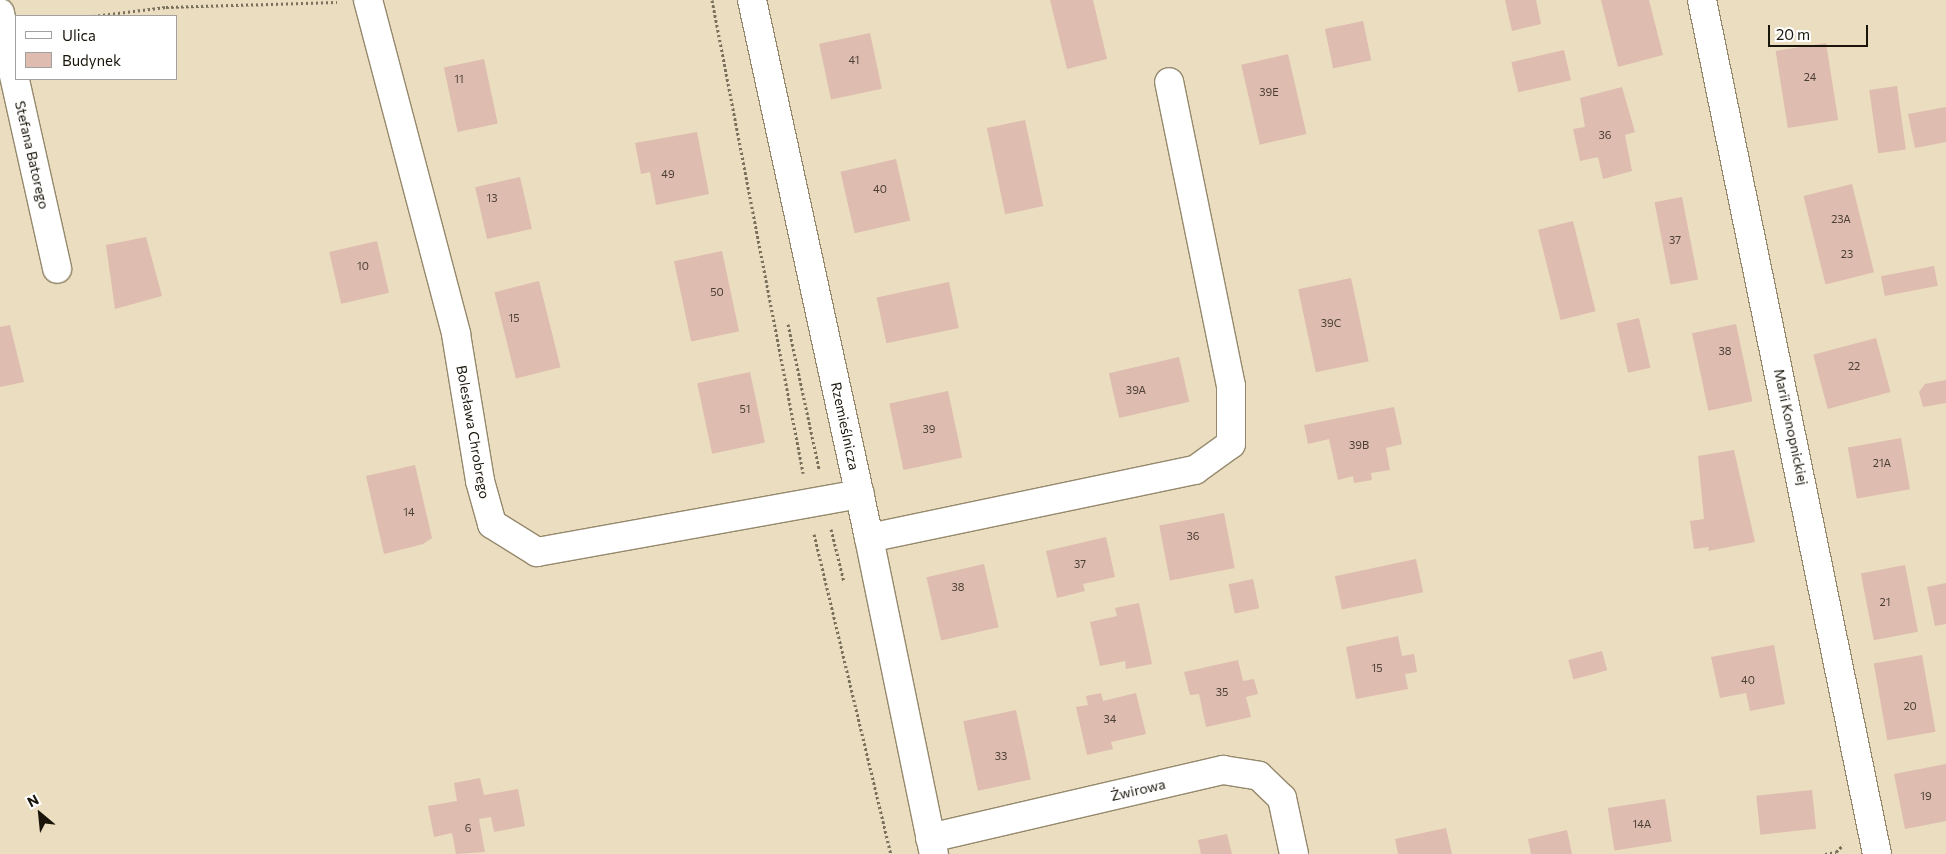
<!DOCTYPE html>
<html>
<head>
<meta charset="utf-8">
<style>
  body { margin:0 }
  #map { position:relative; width:1946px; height:854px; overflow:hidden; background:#ebddbf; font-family:Commissioner,sans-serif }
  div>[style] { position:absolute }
  .building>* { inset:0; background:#debcb0; transform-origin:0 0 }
  .path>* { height:3px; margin-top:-1.5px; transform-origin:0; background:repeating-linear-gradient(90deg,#79705d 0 2.5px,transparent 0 5px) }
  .roads { filter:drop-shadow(1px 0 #95886c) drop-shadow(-1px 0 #95886c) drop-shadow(0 1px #95886c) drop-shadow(0 -1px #95886c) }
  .minor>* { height:28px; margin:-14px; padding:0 14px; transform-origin:14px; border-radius:14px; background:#fff }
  span { translate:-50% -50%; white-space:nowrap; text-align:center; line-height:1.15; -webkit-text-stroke:4px #fff; paint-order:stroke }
  .number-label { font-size:11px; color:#4b3f34 }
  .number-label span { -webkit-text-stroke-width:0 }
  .street-label { font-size:14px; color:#1a150a }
  .legend { position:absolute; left:15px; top:15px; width:162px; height:65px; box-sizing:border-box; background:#fff; border:1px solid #a3a19d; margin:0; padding:6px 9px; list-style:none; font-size:15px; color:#1a150a }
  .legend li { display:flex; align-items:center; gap:10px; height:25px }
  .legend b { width:25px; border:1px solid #a3a19d }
  .north { position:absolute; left:15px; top:789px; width:50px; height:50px; -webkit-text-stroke:4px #fff; paint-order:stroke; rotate:332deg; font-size:14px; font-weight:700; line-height:20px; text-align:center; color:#1a150a }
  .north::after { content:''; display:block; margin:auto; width:18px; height:22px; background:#1a150a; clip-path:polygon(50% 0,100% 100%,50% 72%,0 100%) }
  .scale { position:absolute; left:1768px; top:25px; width:100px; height:22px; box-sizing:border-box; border:2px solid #1a150a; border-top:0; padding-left:6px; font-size:15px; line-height:18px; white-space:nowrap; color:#1a150a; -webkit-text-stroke:4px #fff; paint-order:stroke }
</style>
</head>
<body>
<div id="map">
  <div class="building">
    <i style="clip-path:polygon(1050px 0,1093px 0,1107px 59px,1067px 69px)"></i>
    <i style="clip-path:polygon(1505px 0,1536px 0,1541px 24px,1512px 31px)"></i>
    <i style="clip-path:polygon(1601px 0,1649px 0,1663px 55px,1618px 67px)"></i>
    <i style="left:1363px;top:21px;width:40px;height:39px;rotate:78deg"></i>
    <i style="left:870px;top:33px;width:57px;height:52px;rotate:78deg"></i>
    <i style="left:1826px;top:43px;width:78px;height:51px;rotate:81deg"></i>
    <i style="left:1564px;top:50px;width:31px;height:54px;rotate:77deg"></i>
    <i style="left:1288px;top:54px;width:82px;height:48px;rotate:77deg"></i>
    <i style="left:484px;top:59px;width:66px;height:41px;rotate:78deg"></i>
    <i style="left:1897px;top:86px;width:64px;height:28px;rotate:82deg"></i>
    <i style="clip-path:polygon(1622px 87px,1635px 132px,1625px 135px,1632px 171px,1603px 179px,1598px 157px,1580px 161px,1573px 129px,1585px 127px,1580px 98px)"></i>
    <i style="clip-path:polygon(1946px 107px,1946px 142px,1915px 148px,1908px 114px)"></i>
    <i style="left:1025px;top:120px;width:88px;height:39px;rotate:78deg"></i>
    <i style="clip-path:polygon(697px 132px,709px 194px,656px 205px,650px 172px,641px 174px,635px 143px)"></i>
    <i style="left:896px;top:159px;width:63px;height:57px;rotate:77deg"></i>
    <i style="left:520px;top:177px;width:53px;height:46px;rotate:77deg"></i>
    <i style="left:1852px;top:184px;width:91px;height:50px;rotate:76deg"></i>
    <i style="left:1682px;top:197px;width:84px;height:28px;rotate:79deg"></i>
    <i style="left:1573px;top:221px;width:93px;height:36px;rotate:76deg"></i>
    <i style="clip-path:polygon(146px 237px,162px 296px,115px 309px,106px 245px)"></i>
    <i style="left:377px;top:241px;width:53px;height:49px;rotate:77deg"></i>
    <i style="left:722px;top:251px;width:82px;height:49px;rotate:78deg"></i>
    <i style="left:1934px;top:266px;width:20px;height:54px;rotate:79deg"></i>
    <i style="left:1351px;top:278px;width:85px;height:54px;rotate:78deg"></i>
    <i style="left:539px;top:281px;width:89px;height:46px;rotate:76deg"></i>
    <i style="left:949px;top:282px;width:47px;height:74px;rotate:78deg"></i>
    <i style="left:1639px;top:318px;width:51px;height:23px;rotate:77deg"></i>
    <i style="left:1736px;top:324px;width:79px;height:45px;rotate:78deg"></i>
    <i style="clip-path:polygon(10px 325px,24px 382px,0 387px,0 327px)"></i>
    <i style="left:1876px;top:338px;width:56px;height:65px;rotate:75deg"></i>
    <i style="left:1179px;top:357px;width:46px;height:72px;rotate:77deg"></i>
    <i style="left:750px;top:372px;width:72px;height:54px;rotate:78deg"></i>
    <i style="clip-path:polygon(1946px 380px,1946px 403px,1923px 407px,1919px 392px,1925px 384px)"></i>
    <i style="left:948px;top:391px;width:68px;height:60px;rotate:78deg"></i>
    <i style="clip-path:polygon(1394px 407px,1402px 444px,1386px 448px,1390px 470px,1371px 473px,1372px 480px,1354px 483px,1353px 476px,1338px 480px,1329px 439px,1308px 444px,1304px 425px)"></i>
    <i style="left:1901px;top:438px;width:52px;height:54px;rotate:80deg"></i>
    <i style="clip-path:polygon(1734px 450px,1755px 542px,1708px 551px,1709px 547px,1694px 549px,1690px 521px,1704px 519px,1698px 456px)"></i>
    <i style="clip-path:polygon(415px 465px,432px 538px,423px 544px,384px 554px,366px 476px)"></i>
    <i style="left:1224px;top:513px;width:56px;height:66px;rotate:79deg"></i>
    <i style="clip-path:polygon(1106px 537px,1115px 577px,1083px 584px,1085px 591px,1057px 598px,1046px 551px)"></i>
    <i style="left:1416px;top:559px;width:34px;height:83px;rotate:78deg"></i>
    <i style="left:984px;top:564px;width:65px;height:59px;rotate:77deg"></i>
    <i style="left:1905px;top:565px;width:68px;height:45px;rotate:79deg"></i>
    <i style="left:1253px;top:579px;width:30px;height:25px;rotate:78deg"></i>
    <i style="clip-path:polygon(1946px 583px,1946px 624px,1935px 626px,1927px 587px)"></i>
    <i style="clip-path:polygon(1139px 603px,1152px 664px,1126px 669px,1125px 661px,1100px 666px,1090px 622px,1117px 616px,1115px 608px)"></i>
    <i style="clip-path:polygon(1398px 636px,1402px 656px,1414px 654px,1417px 672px,1405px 674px,1408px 689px,1356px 699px,1346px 647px)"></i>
    <i style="clip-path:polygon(1774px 645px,1785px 704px,1750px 711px,1746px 693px,1720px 698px,1711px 657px)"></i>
    <i style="left:1602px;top:651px;width:20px;height:35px;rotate:75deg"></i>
    <i style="left:1922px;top:655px;width:78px;height:49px;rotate:80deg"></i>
    <i style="clip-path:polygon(1238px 660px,1243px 681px,1254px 679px,1258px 694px,1246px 697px,1251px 717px,1206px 727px,1199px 694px,1190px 695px,1184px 672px)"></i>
    <i style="clip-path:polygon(1101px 693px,1103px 701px,1136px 693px,1146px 734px,1111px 742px,1113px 749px,1087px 755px,1076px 707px,1088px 705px,1086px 696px)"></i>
    <i style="left:1016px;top:710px;width:71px;height:54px;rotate:78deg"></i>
    <i style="clip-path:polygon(1946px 764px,1946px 821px,1905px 829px,1894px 774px)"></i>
    <i style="clip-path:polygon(480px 778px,484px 795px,518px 789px,525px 826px,494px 832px,491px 817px,479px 819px,485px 852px,456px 854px,452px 833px,434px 837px,428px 806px,457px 801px,454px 783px)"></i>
    <i style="left:1812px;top:790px;width:39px;height:56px;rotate:84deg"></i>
    <i style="left:1665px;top:799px;width:43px;height:58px;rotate:81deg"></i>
    <i style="clip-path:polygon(1446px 828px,1452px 854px,1398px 854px,1395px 839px)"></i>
    <i style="clip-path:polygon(1567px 830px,1572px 854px,1531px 854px,1528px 839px)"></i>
    <i style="clip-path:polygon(1227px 834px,1232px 854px,1201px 854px,1198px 840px)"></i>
  </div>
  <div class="path">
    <i style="left:712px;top:0;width:482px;rotate:79.1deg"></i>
    <i style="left:93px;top:16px;width:74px;rotate:-7deg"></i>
    <i style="left:166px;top:7px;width:171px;rotate:-1.7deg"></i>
    <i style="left:788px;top:324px;width:148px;rotate:77.9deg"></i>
    <i style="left:831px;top:529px;width:55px;rotate:76.2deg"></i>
    <i style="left:814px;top:534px;width:329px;rotate:76.5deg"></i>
    <i style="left:1825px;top:854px;width:11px;rotate:-10deg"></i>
    <i style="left:1836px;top:852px;width:10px;rotate:-45deg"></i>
  </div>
  <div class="roads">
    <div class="minor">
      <i style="left:368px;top:0;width:345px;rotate:75.2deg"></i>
      <i style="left:456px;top:334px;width:149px;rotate:80.7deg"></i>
      <i style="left:480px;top:481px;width:45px;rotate:74.4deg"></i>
      <i style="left:492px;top:524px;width:53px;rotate:31.9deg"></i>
      <i style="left:537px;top:552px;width:328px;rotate:-10.2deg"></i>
      <i style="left:752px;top:0;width:551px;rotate:77.73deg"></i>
      <i style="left:869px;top:538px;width:323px;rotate:78.4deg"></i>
      <i style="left:1702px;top:0;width:872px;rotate:78.42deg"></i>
      <i style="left:0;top:13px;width:262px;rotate:77.4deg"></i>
      <i style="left:869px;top:538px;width:333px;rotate:-11.8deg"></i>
      <i style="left:1195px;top:470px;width:44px;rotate:-35.8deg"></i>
      <i style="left:1231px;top:444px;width:58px;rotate:-90deg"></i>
      <i style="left:1231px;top:386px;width:310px;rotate:-101.5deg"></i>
      <i style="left:930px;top:838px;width:301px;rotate:-13.1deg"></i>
      <i style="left:1223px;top:770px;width:36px;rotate:9deg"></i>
      <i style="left:1259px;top:776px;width:32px;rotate:44deg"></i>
      <i style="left:1282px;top:798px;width:57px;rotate:77.9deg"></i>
    </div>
  </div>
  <div class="number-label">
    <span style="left:854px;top:60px">41</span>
    <span style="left:1810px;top:77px">24</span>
    <span style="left:459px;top:79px">11</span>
    <span style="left:1269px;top:92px">39E</span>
    <span style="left:1605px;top:135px">36</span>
    <span style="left:668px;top:174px">49</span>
    <span style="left:880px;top:189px">40</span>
    <span style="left:492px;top:198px">13</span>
    <span style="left:1841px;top:219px">23A</span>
    <span style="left:1675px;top:240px">37</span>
    <span style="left:1847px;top:254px">23</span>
    <span style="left:363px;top:266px">10</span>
    <span style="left:717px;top:292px">50</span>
    <span style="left:514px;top:318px">15</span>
    <span style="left:1331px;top:323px">39C</span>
    <span style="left:1725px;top:351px">38</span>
    <span style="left:1854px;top:366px">22</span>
    <span style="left:1136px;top:390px">39A</span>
    <span style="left:745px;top:409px">51</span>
    <span style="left:929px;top:429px">39</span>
    <span style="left:1359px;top:445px">39B</span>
    <span style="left:1882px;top:463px">21A</span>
    <span style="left:409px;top:512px">14</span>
    <span style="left:1193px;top:536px">36</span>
    <span style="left:1080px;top:564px">37</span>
    <span style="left:958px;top:587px">38</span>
    <span style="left:1885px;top:602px">21</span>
    <span style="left:1377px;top:668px">15</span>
    <span style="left:1748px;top:680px">40</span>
    <span style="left:1222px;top:692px">35</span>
    <span style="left:1910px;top:706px">20</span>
    <span style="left:1110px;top:719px">34</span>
    <span style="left:1001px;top:756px">33</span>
    <span style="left:1926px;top:796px">19</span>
    <span style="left:1642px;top:824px">14A</span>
    <span style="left:468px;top:828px">6</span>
  </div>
  <div class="street-label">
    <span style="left:32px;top:155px;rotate:77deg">Stefana Batorego</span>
    <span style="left:845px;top:426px;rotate:78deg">Rzemieślnicza</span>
    <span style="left:1791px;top:427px;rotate:78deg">Marii Konopnickiej</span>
    <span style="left:473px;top:432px;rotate:80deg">Bolesława Chrobrego</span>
    <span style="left:1138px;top:790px;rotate:-13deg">Żwirowa</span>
  </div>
  <ul class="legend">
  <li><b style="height:6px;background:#fff"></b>Ulica</li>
  <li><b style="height:14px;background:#debcb0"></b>Budynek</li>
  </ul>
  <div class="north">N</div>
  <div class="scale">20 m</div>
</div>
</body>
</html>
